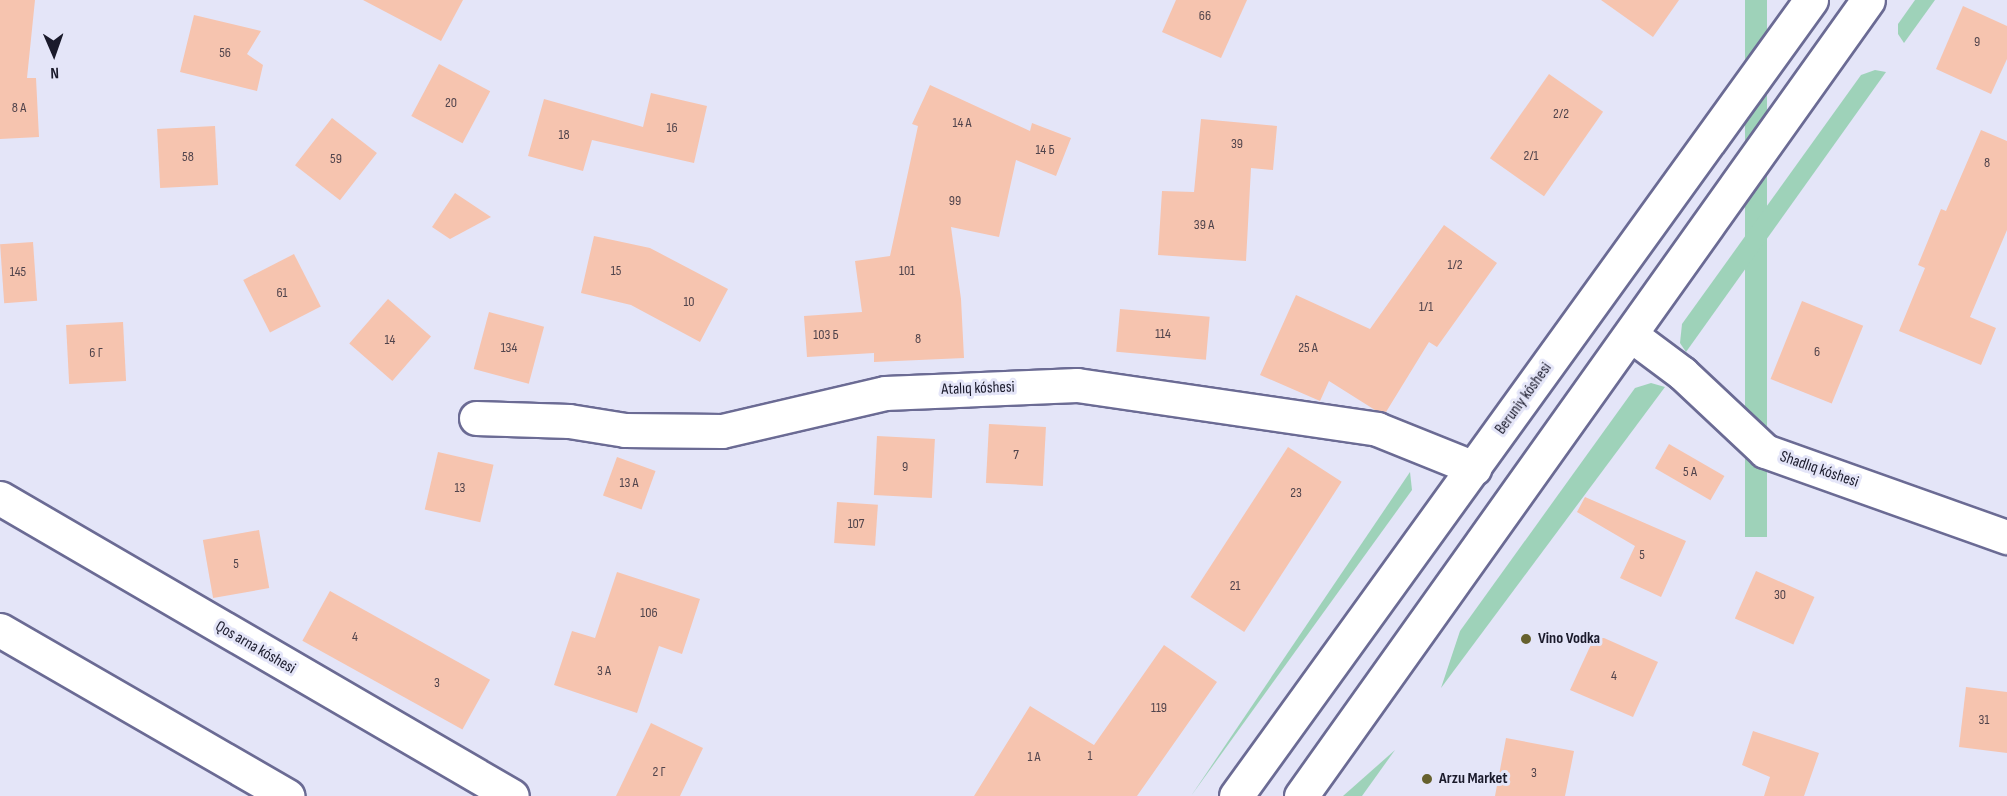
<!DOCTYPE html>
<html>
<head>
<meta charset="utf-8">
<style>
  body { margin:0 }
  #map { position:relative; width:2007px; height:796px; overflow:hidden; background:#e4e5f8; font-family:"Sofia Sans Condensed",sans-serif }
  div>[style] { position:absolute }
  .green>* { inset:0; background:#9ed2b9; transform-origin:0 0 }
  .building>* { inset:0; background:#f6c4af; transform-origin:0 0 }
  .roads { filter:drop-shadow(2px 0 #6b6b94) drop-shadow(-2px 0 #6b6b94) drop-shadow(0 2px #6b6b94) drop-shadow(0 -2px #6b6b94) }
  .minor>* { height:33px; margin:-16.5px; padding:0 16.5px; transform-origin:16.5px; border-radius:16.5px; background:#fff }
  .dots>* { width:16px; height:16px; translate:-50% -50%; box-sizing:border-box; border:3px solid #e4e5f8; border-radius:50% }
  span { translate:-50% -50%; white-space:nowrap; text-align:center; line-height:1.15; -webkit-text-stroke:6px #e4e5f8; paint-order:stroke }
  .number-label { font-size:14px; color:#51444c }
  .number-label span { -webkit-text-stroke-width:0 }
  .street-label { font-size:16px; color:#1a1a2b }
  .poi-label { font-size:16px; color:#1a1a2b; font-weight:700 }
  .left { translate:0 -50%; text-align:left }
  .north { position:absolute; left:24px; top:24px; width:60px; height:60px; -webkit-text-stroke:4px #e4e5f8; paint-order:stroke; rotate:178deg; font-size:16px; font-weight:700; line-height:24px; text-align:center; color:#1a1a2b }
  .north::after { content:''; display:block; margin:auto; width:21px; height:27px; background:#1a1a2b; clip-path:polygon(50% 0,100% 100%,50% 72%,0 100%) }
</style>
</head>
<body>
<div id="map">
  <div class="green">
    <i style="left:1745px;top:0;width:22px;height:537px"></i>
    <i style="clip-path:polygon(1915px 0,1935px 0,1904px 43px,1898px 34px,1898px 24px)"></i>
    <i style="clip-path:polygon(1875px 70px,1886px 72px,1686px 352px,1680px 343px,1682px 324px,1861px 75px)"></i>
    <i style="clip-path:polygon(1651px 383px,1665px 387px,1441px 688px,1460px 631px,1635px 388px)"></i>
    <i style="clip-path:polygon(1410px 472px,1412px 490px,1191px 796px)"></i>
    <i style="clip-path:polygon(1395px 750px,1362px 796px,1343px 796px)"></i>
  </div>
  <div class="building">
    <i style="clip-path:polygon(0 0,35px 0,27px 78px,36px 78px,39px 137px,0 139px)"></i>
    <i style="clip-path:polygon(363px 0,463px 0,441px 41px)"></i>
    <i style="clip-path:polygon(1176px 0,1247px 0,1221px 58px,1162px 32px)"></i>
    <i style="clip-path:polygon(1601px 0,1679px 0,1653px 37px)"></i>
    <i style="clip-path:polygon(1963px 6px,2007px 26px,2007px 59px,1991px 94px,1936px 69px)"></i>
    <i style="clip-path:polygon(194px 15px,261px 31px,247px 54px,263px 65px,257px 91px,180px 72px)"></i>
    <i style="left:439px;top:64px;width:58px;height:59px;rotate:28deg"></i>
    <i style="left:1549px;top:74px;width:66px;height:103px;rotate:35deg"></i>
    <i style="clip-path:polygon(930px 85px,1030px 131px,1032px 123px,1071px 138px,1056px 176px,1016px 160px,999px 237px,951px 227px,961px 299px,964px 358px,874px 362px,874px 353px,807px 357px,804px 316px,862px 312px,855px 261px,890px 256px,918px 126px,912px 124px)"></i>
    <i style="clip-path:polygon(651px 93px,707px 106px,694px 163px,592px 140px,583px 171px,528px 156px,544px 99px,643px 127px)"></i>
    <i style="left:332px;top:118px;width:57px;height:60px;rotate:38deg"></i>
    <i style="clip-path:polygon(1201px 119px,1277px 126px,1273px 170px,1251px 168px,1246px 261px,1158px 255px,1162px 191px,1194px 192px)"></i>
    <i style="left:215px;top:126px;width:59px;height:58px;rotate:87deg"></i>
    <i style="clip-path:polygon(1981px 130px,2007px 141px,2007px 230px,1970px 317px,1996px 328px,1981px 365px,1899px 331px,1925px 268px,1918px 265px,1941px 209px,1946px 211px)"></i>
    <i style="clip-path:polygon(455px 193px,491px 217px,450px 239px,432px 227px)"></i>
    <i style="clip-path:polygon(1444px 225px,1497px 263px,1437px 347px,1429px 342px,1386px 412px,1375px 410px,1329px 381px,1320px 401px,1260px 375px,1296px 295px,1370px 329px)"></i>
    <i style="clip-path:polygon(594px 236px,650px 248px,728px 289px,700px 342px,631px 305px,581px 293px)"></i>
    <i style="left:33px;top:242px;width:59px;height:33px;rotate:86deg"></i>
    <i style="left:294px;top:254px;width:59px;height:57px;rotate:63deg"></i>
    <i style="left:388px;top:299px;width:57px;height:59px;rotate:41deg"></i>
    <i style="left:1802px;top:301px;width:66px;height:84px;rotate:22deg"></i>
    <i style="left:1120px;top:309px;width:90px;height:43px;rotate:5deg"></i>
    <i style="left:489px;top:312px;width:57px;height:59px;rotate:15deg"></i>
    <i style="left:123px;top:322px;width:59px;height:57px;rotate:87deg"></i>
    <i style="left:989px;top:424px;width:57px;height:59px;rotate:3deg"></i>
    <i style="left:877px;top:436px;width:58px;height:59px;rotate:3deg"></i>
    <i style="left:1669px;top:444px;width:64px;height:28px;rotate:30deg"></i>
    <i style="left:1288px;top:447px;width:64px;height:179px;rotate:33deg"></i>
    <i style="left:438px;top:452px;width:57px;height:59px;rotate:13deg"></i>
    <i style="left:617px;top:457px;width:41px;height:41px;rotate:20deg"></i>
    <i style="clip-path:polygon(1585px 497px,1686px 541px,1661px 597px,1620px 578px,1635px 546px,1577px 512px)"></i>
    <i style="left:837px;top:502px;width:41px;height:41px;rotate:4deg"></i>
    <i style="left:259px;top:530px;width:59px;height:57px;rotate:80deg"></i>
    <i style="left:1756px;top:571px;width:64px;height:52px;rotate:24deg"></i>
    <i style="clip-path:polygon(617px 572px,700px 599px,682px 654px,659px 646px,637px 713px,554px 685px,572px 631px,595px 638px)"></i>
    <i style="left:330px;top:591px;width:183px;height:57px;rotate:29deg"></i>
    <i style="clip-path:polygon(1594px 638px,1604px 638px,1658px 662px,1633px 717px,1570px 690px)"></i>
    <i style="clip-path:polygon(1164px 645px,1217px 682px,1137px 796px,974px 796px,1030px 706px,1094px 745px)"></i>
    <i style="clip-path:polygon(1966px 687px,2007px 692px,2007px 753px,1959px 747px)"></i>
    <i style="clip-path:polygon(651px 723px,703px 748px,680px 796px,616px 796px)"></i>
    <i style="clip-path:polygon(1753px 731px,1819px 753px,1804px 796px,1764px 796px,1770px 777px,1742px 765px)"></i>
    <i style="clip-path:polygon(1506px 738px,1574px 751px,1565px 796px,1495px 796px)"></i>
  </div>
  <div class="roads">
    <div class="minor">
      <i style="left:1631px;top:335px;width:64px;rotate:36.7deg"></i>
      <i style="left:1682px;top:373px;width:114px;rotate:43.2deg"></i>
      <i style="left:1765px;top:451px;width:257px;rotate:19.6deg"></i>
      <i style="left:476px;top:418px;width:93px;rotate:1.8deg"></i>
      <i style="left:569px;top:421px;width:57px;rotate:9.1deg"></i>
      <i style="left:625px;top:430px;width:97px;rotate:0.6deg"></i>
      <i style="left:722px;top:431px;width:167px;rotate:-13.1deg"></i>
      <i style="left:885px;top:393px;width:192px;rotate:-2.4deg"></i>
      <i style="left:1077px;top:385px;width:303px;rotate:8.3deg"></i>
      <i style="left:1377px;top:429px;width:105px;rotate:21.9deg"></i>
      <i style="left:0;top:498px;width:592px;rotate:30.2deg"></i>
      <i style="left:0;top:630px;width:332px;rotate:30deg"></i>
      <i style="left:1236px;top:796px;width:982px;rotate:-54.16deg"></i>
      <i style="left:1301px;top:796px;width:977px;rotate:-54.54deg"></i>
    </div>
  </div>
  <div class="dots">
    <i style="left:1526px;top:639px;background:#66612e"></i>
    <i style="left:1427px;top:779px;background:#66612e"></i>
  </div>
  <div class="number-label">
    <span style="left:1205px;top:16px">66</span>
    <span style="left:1977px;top:42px">9</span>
    <span style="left:225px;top:53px">56</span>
    <span style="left:451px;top:103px">20</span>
    <span style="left:19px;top:108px">8 А</span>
    <span style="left:1561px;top:114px">2/2</span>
    <span style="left:962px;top:123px">14 А</span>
    <span style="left:672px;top:128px">16</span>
    <span style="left:564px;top:135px">18</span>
    <span style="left:1237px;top:144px">39</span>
    <span style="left:1045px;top:150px">14 Б</span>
    <span style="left:1531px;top:156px">2/1</span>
    <span style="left:188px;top:157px">58</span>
    <span style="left:336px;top:159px">59</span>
    <span style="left:1987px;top:163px">8</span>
    <span style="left:955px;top:201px">99</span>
    <span style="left:1204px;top:225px">39 А</span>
    <span style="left:1455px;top:265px">1/2</span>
    <span style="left:616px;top:271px">15</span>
    <span style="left:907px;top:271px">101</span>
    <span style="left:18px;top:272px">145</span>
    <span style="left:282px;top:293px">61</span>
    <span style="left:689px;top:302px">10</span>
    <span style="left:1426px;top:307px">1/1</span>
    <span style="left:1163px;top:334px">114</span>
    <span style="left:826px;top:335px">103 Б</span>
    <span style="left:918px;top:339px">8</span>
    <span style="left:390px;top:340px">14</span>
    <span style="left:509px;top:348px">134</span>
    <span style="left:1308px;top:348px">25 А</span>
    <span style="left:1817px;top:352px">6</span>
    <span style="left:96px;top:353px">6 Г</span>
    <span style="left:1016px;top:455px">7</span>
    <span style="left:905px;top:467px">9</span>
    <span style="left:1690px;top:472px">5 А</span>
    <span style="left:629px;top:483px">13 А</span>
    <span style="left:460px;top:488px">13</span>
    <span style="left:1296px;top:493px">23</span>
    <span style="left:856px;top:524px">107</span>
    <span style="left:1642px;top:555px">5</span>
    <span style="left:236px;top:564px">5</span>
    <span style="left:1235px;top:586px">21</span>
    <span style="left:1780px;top:595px">30</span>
    <span style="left:649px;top:613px">106</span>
    <span style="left:355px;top:637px">4</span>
    <span style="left:604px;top:671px">3 А</span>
    <span style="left:1614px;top:676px">4</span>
    <span style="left:437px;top:683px">3</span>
    <span style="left:1159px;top:708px">119</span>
    <span style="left:1984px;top:720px">31</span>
    <span style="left:1090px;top:756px">1</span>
    <span style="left:1034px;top:757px">1 А</span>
    <span style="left:659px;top:772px">2 Г</span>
    <span style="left:1534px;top:773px">3</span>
  </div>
  <div class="street-label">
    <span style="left:978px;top:389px;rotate:-2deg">Atalıq kóshesi</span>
    <span style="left:1524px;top:399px;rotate:-54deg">Beruniy kóshesi</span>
    <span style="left:1819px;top:470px;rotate:19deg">Shadlıq kóshesi</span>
    <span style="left:255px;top:648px;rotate:30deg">Qos arna kóshesi</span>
  </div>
  <div class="poi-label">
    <span class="left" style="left:1538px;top:639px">Vino Vodka</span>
    <span class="left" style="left:1439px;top:779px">Arzu Market</span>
  </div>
  <div class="north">N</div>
</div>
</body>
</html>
